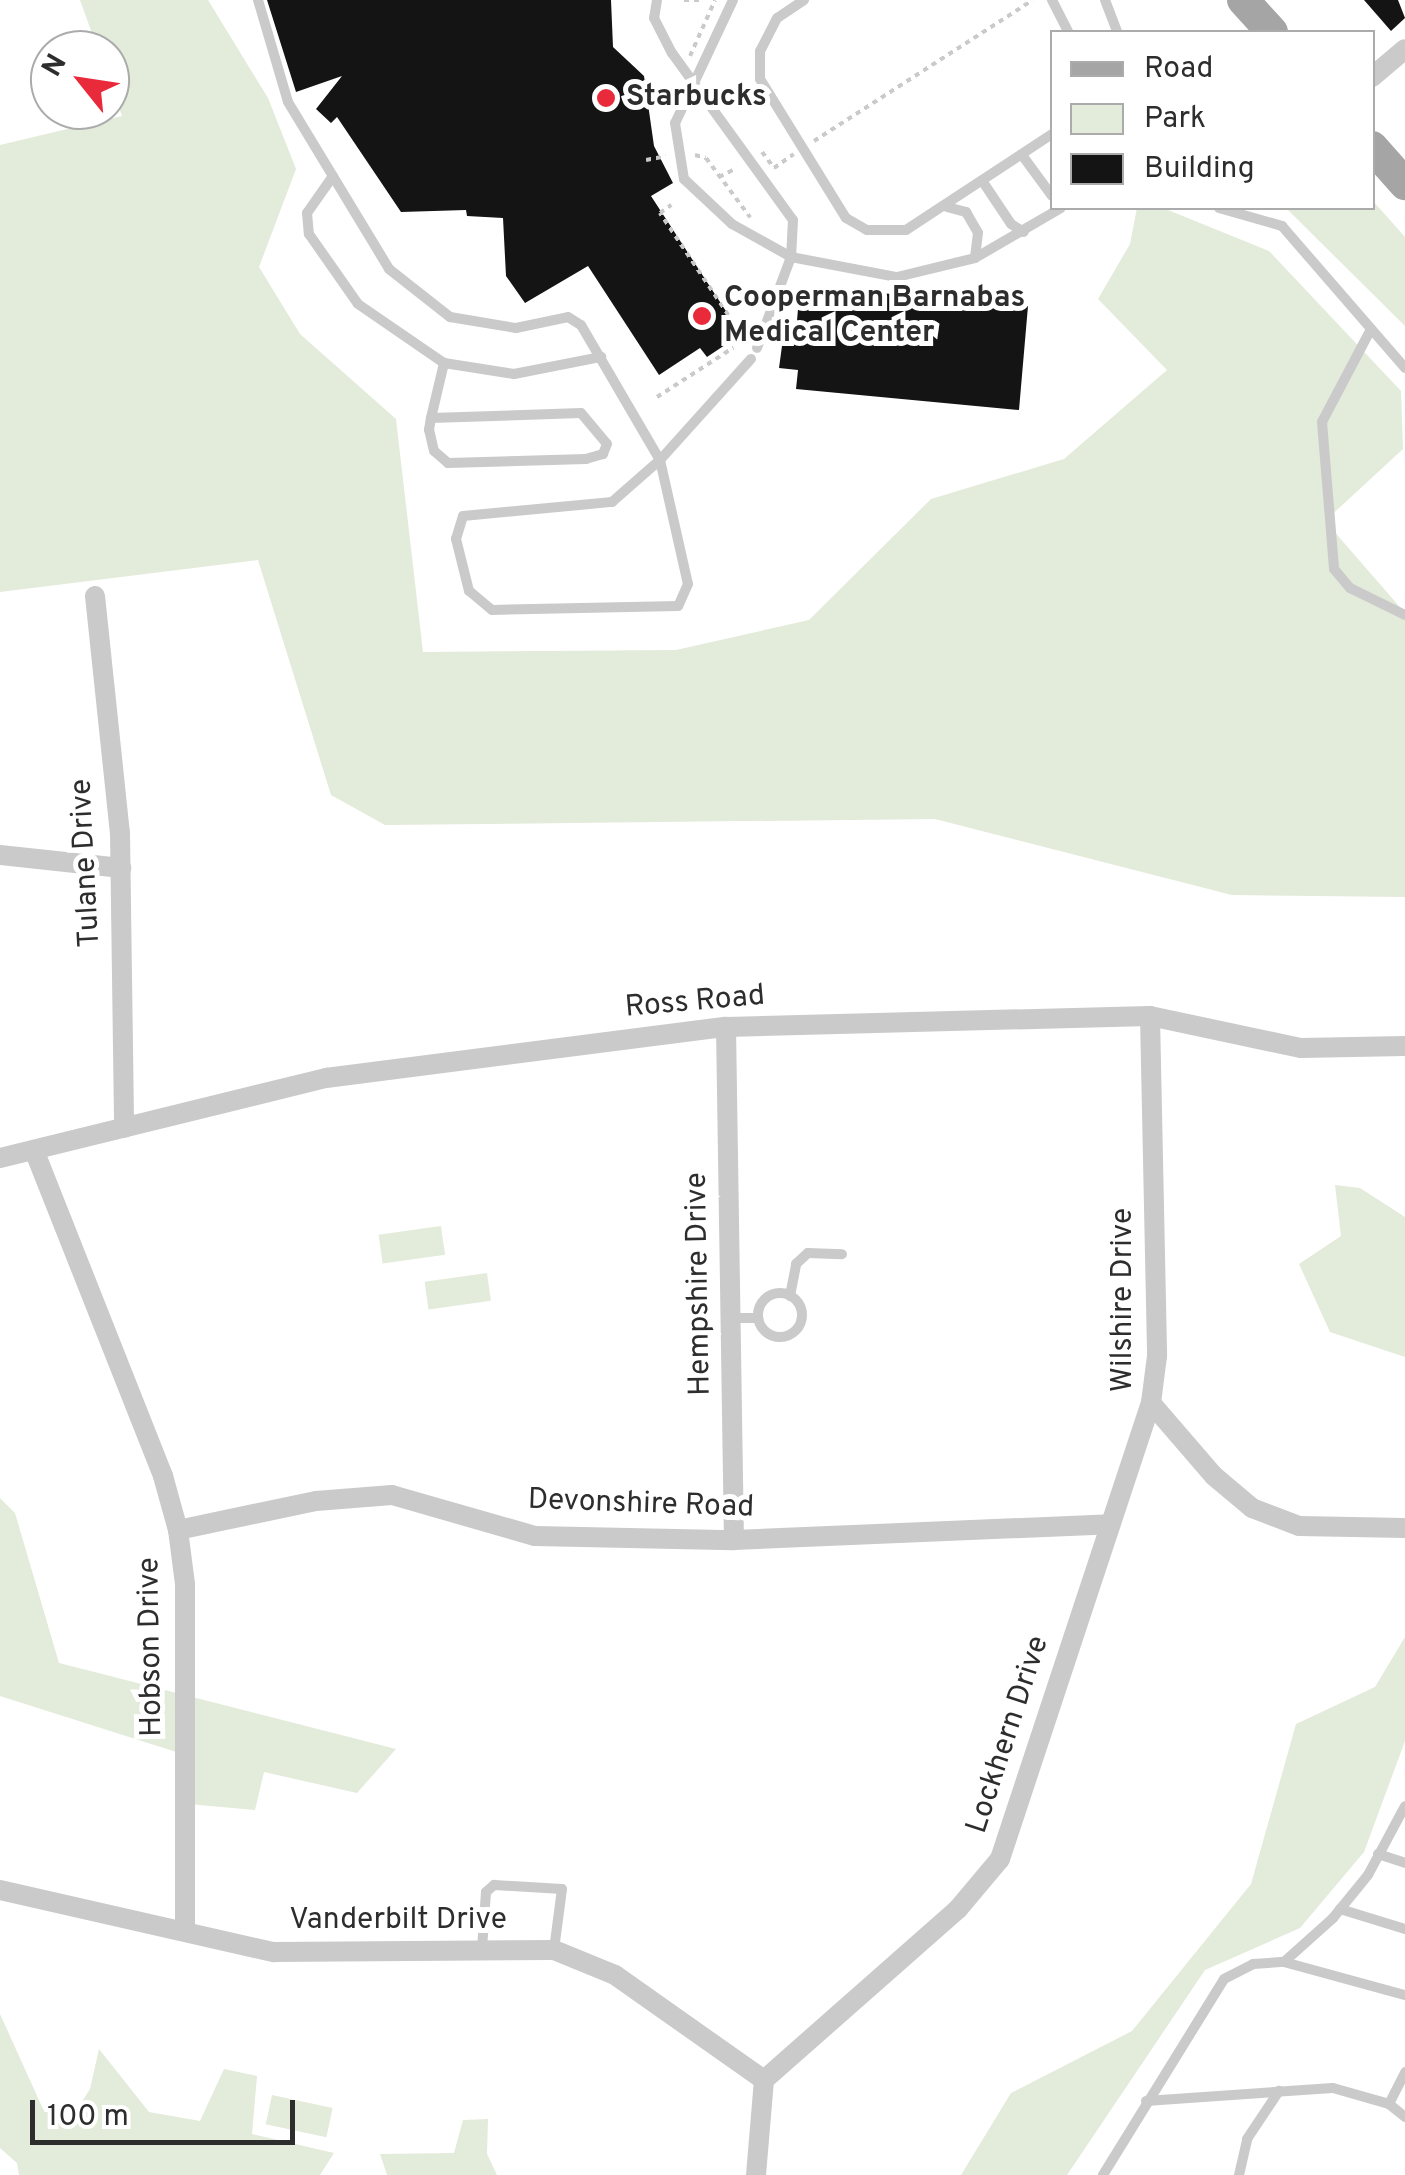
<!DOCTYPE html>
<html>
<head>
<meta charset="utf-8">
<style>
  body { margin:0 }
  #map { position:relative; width:1405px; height:2175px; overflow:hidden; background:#fff; font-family:Overpass,sans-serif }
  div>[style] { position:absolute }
  .green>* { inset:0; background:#e3ebda; transform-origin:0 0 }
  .building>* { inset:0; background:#141414 }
  .path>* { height:4px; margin-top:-2px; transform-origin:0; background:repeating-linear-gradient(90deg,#cacaca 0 5px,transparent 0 10px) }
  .lane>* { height:10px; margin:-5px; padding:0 5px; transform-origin:5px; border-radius:5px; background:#cacaca }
  .lane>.ring { margin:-5px; padding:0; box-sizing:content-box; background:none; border:10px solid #cacaca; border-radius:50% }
  .street>* { height:20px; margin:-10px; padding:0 10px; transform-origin:10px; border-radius:10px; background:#cacaca }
  .primary>* { height:32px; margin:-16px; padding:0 16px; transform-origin:16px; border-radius:16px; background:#a5a5a5 }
  .dots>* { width:28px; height:28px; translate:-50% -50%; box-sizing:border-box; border:5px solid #fff; border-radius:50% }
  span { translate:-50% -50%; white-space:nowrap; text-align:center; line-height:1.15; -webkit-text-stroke:10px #fff; paint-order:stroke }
  .poi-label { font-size:30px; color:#2d2d2d; font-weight:700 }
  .left { translate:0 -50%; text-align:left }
  .street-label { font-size:30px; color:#2d2d2d }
  .legend { position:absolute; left:1050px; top:30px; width:325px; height:180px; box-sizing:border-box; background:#fff; border:2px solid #ababab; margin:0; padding:12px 18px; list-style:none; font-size:30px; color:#2d2d2d }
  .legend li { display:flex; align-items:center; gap:20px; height:50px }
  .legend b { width:50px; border:2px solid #ababab }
  .north { position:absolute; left:30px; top:30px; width:100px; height:100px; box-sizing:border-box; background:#fff; border:2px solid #ababab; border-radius:50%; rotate:300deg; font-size:28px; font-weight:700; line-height:40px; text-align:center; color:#2d2d2d }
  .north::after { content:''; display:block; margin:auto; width:35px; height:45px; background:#e92a3b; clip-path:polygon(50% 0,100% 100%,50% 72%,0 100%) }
  .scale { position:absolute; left:30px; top:2100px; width:265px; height:45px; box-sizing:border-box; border:5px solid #2d2d2d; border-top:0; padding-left:12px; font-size:30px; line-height:35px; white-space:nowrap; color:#2d2d2d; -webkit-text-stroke:8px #fff; paint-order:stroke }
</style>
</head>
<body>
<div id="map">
  <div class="green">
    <i style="clip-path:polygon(80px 0,208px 0,268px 98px,296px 169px,259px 267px,300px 334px,396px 419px,423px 652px,676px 650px,809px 620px,931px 499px,1064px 459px,1167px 370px,1098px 299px,1130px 244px,1137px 208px,1163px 208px,1269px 251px,1401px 391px,1403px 449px,1325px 521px,1405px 613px,1405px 897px,1232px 895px,935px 819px,385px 825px,331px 795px,258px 560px,0 592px,0 145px,122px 116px,110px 83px,110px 50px,98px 50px)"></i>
    <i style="clip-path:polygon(1373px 201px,1405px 237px,1405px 326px,1286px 208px,1372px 208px)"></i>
    <i style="clip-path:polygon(1335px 1185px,1360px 1188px,1405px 1217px,1405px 1357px,1330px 1332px,1299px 1264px,1341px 1236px)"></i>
    <i style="left:441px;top:1226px;width:29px;height:63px;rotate:82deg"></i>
    <i style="left:487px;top:1273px;width:28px;height:63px;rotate:82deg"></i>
    <i style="clip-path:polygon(0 1498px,15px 1513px,59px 1663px,396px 1749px,357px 1793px,264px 1772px,255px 1810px,188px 1804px,189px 1756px,0 1696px)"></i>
    <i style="clip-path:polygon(1405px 1637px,1405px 1741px,1364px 1852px,1300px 1928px,1205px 1970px,1067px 2175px,961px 2175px,1011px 2093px,1132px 2031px,1251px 1884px,1296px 1724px,1375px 1687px)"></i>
    <i style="clip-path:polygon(0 2014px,43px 2109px,67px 2125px,90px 2089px,99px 2049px,149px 2112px,200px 2121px,224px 2069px,257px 2076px,252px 2134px,334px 2153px,320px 2175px,19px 2175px,17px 2163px,0 2148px)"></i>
    <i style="left:272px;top:2095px;width:62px;height:30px;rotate:12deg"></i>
    <i style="clip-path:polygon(488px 2119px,487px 2154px,497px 2175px,387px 2175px,380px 2154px,454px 2153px,463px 2120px)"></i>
  </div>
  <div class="building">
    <i style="clip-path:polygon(267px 0,611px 0,613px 47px,644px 76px,654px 146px,673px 183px,651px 196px,735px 325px,729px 330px,734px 339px,707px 357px,700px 348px,659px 375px,588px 266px,525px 303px,506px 276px,503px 218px,467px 216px,466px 210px,401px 212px,337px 117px,331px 123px,316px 109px,342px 76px,296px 92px)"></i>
    <i style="clip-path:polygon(1364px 0,1398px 0,1405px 18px,1391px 31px)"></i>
    <i style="clip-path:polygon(800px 286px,1028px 306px,1019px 410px,796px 389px,798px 370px,779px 368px,784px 331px,796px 332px)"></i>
  </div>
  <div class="path">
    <i style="left:684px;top:0;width:20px"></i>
    <i style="left:690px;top:56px;width:61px;rotate:-65.9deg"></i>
    <i style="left:814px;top:141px;width:260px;rotate:-32.8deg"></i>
    <i style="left:762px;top:152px;width:20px;rotate:53deg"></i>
    <i style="left:774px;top:168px;width:24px;rotate:-35deg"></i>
    <i style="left:695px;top:155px;width:11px;rotate:15deg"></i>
    <i style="left:706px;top:158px;width:74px;rotate:53.3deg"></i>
    <i style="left:646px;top:160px;width:20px;rotate:-11deg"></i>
    <i style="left:719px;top:177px;width:20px;rotate:-27deg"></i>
    <i style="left:657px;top:397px;width:105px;rotate:-32.9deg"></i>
    <i style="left:745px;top:340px;width:153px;rotate:-123.8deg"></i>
    <i style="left:660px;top:213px;width:14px;rotate:-36deg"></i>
  </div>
  <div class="lane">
    <i style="left:258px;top:0;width:106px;rotate:73.6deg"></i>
    <i style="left:288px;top:102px;width:195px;rotate:58.8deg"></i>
    <i style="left:389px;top:269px;width:78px;rotate:38.2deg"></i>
    <i style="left:450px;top:317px;width:67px;rotate:9.5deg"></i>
    <i style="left:516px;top:328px;width:53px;rotate:-11.9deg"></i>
    <i style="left:568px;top:317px;width:15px;rotate:32deg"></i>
    <i style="left:581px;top:325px;width:156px;rotate:59.7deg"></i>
    <i style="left:660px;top:460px;width:127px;rotate:77.3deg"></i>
    <i style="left:688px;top:584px;width:24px;rotate:114deg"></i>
    <i style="left:678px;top:606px;width:186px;rotate:178.8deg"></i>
    <i style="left:492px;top:610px;width:30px;rotate:-140deg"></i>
    <i style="left:469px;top:591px;width:54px;rotate:-104deg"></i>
    <i style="left:456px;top:539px;width:24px;rotate:-73deg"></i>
    <i style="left:463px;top:516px;width:150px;rotate:-5.4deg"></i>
    <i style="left:612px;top:502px;width:64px;rotate:-41.2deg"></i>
    <i style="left:660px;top:460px;width:136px;rotate:-48deg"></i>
    <i style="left:657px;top:0;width:18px;rotate:99deg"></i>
    <i style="left:654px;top:18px;width:39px;rotate:63deg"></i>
    <i style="left:672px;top:53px;width:206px;rotate:54.1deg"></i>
    <i style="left:793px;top:220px;width:37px;rotate:93deg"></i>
    <i style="left:791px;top:257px;width:97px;rotate:110.5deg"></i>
    <i style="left:733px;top:0;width:136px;rotate:115.2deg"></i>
    <i style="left:675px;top:123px;width:57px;rotate:80.9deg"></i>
    <i style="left:684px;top:179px;width:66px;rotate:43.2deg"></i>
    <i style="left:732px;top:224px;width:68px;rotate:29.2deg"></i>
    <i style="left:791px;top:257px;width:108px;rotate:10.7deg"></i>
    <i style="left:897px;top:277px;width:80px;rotate:-13.7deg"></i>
    <i style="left:975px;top:258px;width:99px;rotate:-30.2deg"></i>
    <i style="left:804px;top:0;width:32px;rotate:146deg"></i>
    <i style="left:777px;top:18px;width:37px;rotate:117deg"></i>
    <i style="left:760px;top:51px;width:28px;rotate:90deg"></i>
    <i style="left:760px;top:79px;width:163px;rotate:58.3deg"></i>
    <i style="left:846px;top:218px;width:24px;rotate:30deg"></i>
    <i style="left:867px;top:230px;width:39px"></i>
    <i style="left:906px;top:230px;width:175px;rotate:-33.3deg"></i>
    <i style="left:1052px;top:0;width:36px;rotate:63deg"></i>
    <i style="left:1105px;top:0;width:34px;rotate:69deg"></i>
    <i style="left:1022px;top:155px;width:51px;rotate:53.8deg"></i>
    <i style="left:333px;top:176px;width:45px;rotate:125.1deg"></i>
    <i style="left:307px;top:213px;width:21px;rotate:85deg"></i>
    <i style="left:309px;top:234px;width:85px;rotate:55deg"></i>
    <i style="left:358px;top:304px;width:104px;rotate:34.5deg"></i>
    <i style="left:444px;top:363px;width:71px;rotate:8.9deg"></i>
    <i style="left:514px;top:374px;width:89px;rotate:-11.1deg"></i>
    <i style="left:983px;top:182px;width:50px;rotate:56.3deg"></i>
    <i style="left:1011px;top:224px;width:15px;rotate:32deg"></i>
    <i style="left:947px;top:207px;width:20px;rotate:15deg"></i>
    <i style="left:966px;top:212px;width:24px;rotate:60deg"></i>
    <i style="left:978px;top:233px;width:25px;rotate:97deg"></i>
    <i style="left:1219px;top:208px;width:66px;rotate:15.9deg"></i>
    <i style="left:1282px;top:226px;width:188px;rotate:49.1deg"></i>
    <i style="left:1371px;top:329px;width:105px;rotate:117.8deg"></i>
    <i style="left:1322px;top:422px;width:147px;rotate:85.3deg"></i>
    <i style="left:1334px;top:569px;width:25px;rotate:50deg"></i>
    <i style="left:1350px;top:588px;width:61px;rotate:26.1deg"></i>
    <i style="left:431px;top:418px;width:150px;rotate:-1.9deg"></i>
    <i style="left:581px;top:413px;width:40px;rotate:50deg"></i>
    <i style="left:607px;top:444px;width:11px;rotate:112deg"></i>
    <i style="left:603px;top:454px;width:18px;rotate:164deg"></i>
    <i style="left:586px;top:459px;width:138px;rotate:178.3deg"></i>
    <i style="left:448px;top:463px;width:18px;rotate:-139deg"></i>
    <i style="left:434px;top:451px;width:22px;rotate:-103deg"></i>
    <i style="left:429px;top:430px;width:12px;rotate:-81deg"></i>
    <i style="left:431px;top:418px;width:57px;rotate:-76.7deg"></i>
    <i class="ring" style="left:758px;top:1293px;width:34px;height:34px"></i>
    <i style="left:790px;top:1296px;width:33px;rotate:-79deg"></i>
    <i style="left:796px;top:1264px;width:16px;rotate:-43deg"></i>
    <i style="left:808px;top:1253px;width:34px;rotate:2deg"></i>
    <i style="left:731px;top:1318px;width:27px"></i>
    <i style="left:1378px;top:1854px;width:28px;rotate:18deg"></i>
    <i style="left:1340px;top:1909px;width:68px;rotate:17.1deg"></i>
    <i style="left:482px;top:1949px;width:57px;rotate:-86deg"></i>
    <i style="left:486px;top:1892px;width:11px;rotate:-41deg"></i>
    <i style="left:494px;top:1885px;width:68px;rotate:3.4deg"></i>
    <i style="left:562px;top:1889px;width:62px;rotate:97.5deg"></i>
    <i style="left:1284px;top:1962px;width:125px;rotate:15.3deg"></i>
    <i style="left:1146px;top:2101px;width:187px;rotate:-4deg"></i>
    <i style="left:1333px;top:2088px;width:58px;rotate:15.9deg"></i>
    <i style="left:1389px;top:2104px;width:21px;rotate:39deg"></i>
    <i style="left:1389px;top:2104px;width:36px;rotate:-63deg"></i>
    <i style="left:1103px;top:2175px;width:230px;rotate:-58.3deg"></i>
    <i style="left:1224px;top:1979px;width:33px;rotate:-27deg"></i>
    <i style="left:1253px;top:1964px;width:31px;rotate:-4deg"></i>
    <i style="left:1284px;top:1962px;width:66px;rotate:-41.9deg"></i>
    <i style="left:1333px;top:1918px;width:55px;rotate:-50.9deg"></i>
    <i style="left:1368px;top:1875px;width:78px;rotate:-61.8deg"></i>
    <i style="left:1239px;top:2175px;width:37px;rotate:-77deg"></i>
    <i style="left:1247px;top:2139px;width:58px;rotate:-56.3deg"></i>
  </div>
  <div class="street">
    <i style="left:1372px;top:77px;width:43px;rotate:-40.3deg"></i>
    <i style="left:95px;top:596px;width:238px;rotate:84deg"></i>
    <i style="left:120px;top:833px;width:295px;rotate:89.2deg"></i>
    <i style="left:0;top:855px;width:122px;rotate:6.1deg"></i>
    <i style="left:1150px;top:1016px;width:340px;rotate:88.8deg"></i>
    <i style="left:1157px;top:1356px;width:47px;rotate:97.3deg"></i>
    <i style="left:1151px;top:1403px;width:96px;rotate:49.2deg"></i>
    <i style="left:1214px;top:1476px;width:50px;rotate:40.1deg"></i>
    <i style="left:1252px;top:1508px;width:50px;rotate:21deg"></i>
    <i style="left:1299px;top:1526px;width:106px;rotate:1.1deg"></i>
    <i style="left:726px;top:1027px;width:513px;rotate:89.11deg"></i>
    <i style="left:34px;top:1150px;width:351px;rotate:68.4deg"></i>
    <i style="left:163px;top:1476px;width:56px;rotate:74.5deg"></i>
    <i style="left:178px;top:1530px;width:54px;rotate:82.6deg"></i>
    <i style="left:185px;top:1584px;width:345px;rotate:90deg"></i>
    <i style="left:0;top:1158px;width:336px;rotate:-13.8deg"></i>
    <i style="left:326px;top:1078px;width:403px;rotate:-7.3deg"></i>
    <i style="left:726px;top:1027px;width:424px;rotate:-1.5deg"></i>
    <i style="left:1150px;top:1016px;width:154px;rotate:12deg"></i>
    <i style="left:1301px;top:1048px;width:104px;rotate:-1.1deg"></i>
    <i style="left:178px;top:1530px;width:141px;rotate:-11.9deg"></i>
    <i style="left:316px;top:1501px;width:76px;rotate:-4.5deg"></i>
    <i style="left:392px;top:1495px;width:149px;rotate:16deg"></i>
    <i style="left:535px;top:1536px;width:199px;rotate:1.2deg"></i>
    <i style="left:734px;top:1540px;width:377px;rotate:-2.4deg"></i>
    <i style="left:0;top:1890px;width:281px;rotate:12.8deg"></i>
    <i style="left:274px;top:1952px;width:280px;rotate:-0.4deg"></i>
    <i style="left:554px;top:1950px;width:66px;rotate:22.3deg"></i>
    <i style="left:615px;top:1975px;width:182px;rotate:35.2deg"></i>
    <i style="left:756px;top:2175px;width:95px;rotate:-85.2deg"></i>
    <i style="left:764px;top:2080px;width:259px;rotate:-41.4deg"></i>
    <i style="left:958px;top:1909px;width:65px;rotate:-50deg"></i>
    <i style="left:1000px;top:1859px;width:480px;rotate:-71.7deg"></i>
  </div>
  <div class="primary">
    <i style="left:1243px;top:0;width:43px;rotate:47.8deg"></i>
    <i style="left:1372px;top:147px;width:50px;rotate:48.3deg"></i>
  </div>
  <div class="dots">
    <i style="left:606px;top:98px;background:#e92a3b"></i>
    <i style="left:702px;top:316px;background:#e92a3b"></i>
  </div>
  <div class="poi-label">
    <span class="left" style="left:626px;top:98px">Starbucks</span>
    <span class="left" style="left:724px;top:316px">Cooperman Barnabas<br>Medical Center</span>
  </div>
  <div class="street-label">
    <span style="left:87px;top:863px;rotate:-93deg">Tulane Drive</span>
    <span style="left:695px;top:1003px;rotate:-5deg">Ross Road</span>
    <span style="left:700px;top:1284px;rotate:-91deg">Hempshire Drive</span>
    <span style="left:1124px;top:1300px;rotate:-90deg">Wilshire Drive</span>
    <span style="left:641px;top:1505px;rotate:2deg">Devonshire Road</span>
    <span style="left:152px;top:1647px;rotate:-91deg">Hobson Drive</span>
    <span style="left:1009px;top:1735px;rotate:-72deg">Lockhern Drive</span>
    <span style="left:398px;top:1921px">Vanderbilt Drive</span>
  </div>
  <ul class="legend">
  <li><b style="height:12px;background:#a5a5a5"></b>Road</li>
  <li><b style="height:28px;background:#e3ebda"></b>Park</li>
  <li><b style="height:28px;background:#141414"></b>Building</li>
  </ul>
  <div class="north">N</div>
  <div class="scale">100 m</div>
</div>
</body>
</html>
